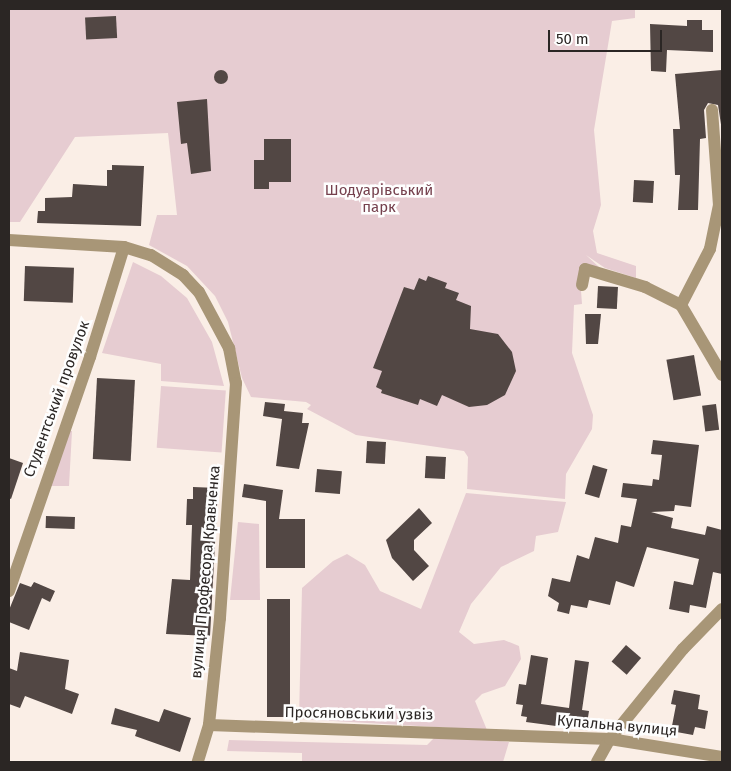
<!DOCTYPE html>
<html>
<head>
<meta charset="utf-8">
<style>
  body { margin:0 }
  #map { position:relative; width:731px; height:771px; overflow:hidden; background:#faeee6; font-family:"Fira Sans",sans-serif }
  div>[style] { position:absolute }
  .green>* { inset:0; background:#e6ccd1; transform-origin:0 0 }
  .building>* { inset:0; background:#524744; transform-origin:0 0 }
  .round { border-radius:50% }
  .minor>* { height:12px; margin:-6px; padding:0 6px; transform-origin:6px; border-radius:6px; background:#a89677 }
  span { translate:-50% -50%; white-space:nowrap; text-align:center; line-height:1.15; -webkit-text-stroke:5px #fefefe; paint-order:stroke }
  .park-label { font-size:15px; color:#75404d }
  .street-label { font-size:15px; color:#2b2624 }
  .frame { position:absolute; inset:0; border:10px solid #2b2624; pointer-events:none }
  .scale { position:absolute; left:548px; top:30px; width:114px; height:22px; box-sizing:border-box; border:2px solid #2b2624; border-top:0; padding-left:6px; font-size:15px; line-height:18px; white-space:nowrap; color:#2b2624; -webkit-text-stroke:4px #fefefe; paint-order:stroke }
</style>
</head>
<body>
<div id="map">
  <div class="green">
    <i style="clip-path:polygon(9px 9px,635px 9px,635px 18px,612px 21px,594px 130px,601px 205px,593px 231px,597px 253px,636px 266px,636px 278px,605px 268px,586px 255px,599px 267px,580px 277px,582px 304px,574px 305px,572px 353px,593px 415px,592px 429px,566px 474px,565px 499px,467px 489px,468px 457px,464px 451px,356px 435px,307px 409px,311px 405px,306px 402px,251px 397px,242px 378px,228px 322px,215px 296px,187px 266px,149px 245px,157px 215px,177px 215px,168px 133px,75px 137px,20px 222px,9px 222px)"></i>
    <i style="clip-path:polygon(133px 262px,161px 276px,187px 298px,212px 342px,224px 386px,161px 381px,161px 364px,102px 353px)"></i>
    <i style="left:161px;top:386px;width:65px;height:62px;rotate:4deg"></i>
    <i style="clip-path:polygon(67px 431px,72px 431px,69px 486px,48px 486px)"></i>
    <i style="clip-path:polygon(466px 493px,566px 502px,558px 532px,536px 536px,534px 551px,501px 567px,471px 604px,459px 632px,474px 644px,504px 640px,519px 646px,521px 659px,505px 686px,482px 694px,475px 701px,487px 730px,299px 719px,302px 588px,333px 561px,347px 554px,365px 565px,380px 591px,421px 609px)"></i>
    <i style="clip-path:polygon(238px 522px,259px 524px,260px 600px,230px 600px)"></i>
    <i style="clip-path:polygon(438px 734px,509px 742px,503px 762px,302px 762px,302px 753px,227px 751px,229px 740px,427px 745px)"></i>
  </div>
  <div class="building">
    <i style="left:116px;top:16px;width:22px;height:31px;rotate:87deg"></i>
    <i style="clip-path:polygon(687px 20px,702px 20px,702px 30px,713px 30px,713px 52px,667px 50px,666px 72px,651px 71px,650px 24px,687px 26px)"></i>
    <i style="clip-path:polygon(722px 70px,722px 131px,718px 105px,708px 103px,704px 110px,706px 138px,700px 139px,698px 210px,678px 210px,680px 175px,675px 175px,673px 129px,680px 129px,675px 74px)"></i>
    <i class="round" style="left:214px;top:70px;width:14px;height:14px"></i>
    <i style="clip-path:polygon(207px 99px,211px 171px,191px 174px,187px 143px,181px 144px,177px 102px)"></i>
    <i style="clip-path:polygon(264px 139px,291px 139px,291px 182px,269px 182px,269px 189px,254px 189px,254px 160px,264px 160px)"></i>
    <i style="clip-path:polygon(112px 165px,144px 166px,141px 226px,37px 223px,38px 211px,45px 211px,45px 198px,72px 197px,73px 184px,107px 186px,107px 170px,112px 170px)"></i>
    <i style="left:634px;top:180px;width:20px;height:22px;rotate:3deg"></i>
    <i style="left:25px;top:266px;width:49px;height:35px;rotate:2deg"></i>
    <i style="clip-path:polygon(428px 276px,447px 283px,445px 288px,459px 293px,456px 300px,471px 306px,470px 329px,498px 334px,512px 352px,516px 371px,505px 395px,487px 405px,469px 407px,442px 395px,437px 406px,420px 399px,418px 405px,381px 393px,382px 390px,376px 387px,382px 371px,373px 368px,404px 287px,414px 290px,419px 278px,426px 281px)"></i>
    <i style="left:598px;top:286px;width:20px;height:22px;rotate:3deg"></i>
    <i style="clip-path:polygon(585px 314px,601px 314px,598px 344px,586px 344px)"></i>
    <i style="left:694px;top:355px;width:41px;height:28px;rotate:80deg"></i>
    <i style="left:97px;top:378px;width:38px;height:81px;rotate:3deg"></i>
    <i style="clip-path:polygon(265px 402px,285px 404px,284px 411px,303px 413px,302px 423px,309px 423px,299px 469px,276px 466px,282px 419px,263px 416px)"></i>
    <i style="left:716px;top:404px;width:26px;height:14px;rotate:83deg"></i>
    <i style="clip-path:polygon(653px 440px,699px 445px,691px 507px,675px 505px,674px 511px,651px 512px,673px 518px,671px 528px,705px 535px,707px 526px,722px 530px,722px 574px,713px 572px,706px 608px,690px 605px,689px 613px,669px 609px,674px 581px,693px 585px,699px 559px,647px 547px,634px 587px,616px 581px,610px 605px,589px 600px,587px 608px,571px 605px,569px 614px,557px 611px,559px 603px,548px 596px,552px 578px,570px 582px,577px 555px,589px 559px,595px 537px,618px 543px,621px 525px,631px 527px,637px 499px,621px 497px,623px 483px,652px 486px,653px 479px,659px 480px,662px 455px,651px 454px)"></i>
    <i style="left:367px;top:441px;width:19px;height:22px;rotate:3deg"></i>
    <i style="left:426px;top:456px;width:20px;height:22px;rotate:3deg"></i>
    <i style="clip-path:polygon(9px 458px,23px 463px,11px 499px,9px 498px)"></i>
    <i style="left:593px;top:465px;width:15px;height:30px;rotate:16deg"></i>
    <i style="left:317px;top:469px;width:25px;height:23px;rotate:5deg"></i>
    <i style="clip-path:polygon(244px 484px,283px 490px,279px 519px,305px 519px,305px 568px,266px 568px,266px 501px,242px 497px)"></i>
    <i style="clip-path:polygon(193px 487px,218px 488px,210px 636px,166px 634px,172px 579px,190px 580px,192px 525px,186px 525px,187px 499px,193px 499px)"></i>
    <i style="clip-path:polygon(419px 508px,432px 523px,414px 540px,414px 550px,429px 566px,413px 581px,392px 558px,386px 540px)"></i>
    <i style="left:46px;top:516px;width:29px;height:12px;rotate:2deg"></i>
    <i style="clip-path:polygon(34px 582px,55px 591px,50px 602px,42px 598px,29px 630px,9px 622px,9px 610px,20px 583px,31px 587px)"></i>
    <i style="left:267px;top:599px;width:23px;height:118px"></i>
    <i style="left:626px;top:645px;width:20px;height:22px;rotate:41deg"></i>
    <i style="clip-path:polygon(20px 652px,69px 660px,65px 689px,79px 694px,72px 714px,25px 696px,20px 708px,9px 704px,9px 668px,17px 671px)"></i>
    <i style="clip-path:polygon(531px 655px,548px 658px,541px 704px,569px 708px,575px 660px,589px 662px,582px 710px,589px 711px,586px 730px,526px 722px,527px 717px,521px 716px,523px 705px,516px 704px,519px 684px,526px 685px)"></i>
    <i style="clip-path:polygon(674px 690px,700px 695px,698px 709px,708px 711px,705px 729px,695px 727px,693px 735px,671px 731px,676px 705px,671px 704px)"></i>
    <i style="clip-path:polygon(115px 708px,159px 722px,164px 709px,191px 718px,180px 752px,135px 736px,137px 730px,111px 724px)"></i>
  </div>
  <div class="minor">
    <i style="left:712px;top:110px;width:95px;rotate:85.8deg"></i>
    <i style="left:719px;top:205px;width:45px;rotate:101.6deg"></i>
    <i style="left:710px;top:249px;width:63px;rotate:117.4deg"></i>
    <i style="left:681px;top:305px;width:81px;rotate:59.6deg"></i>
    <i style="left:9px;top:240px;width:115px;rotate:3.5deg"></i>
    <i style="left:124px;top:247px;width:28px;rotate:17deg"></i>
    <i style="left:151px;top:255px;width:38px;rotate:32deg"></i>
    <i style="left:183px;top:275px;width:23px;rotate:47deg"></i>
    <i style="left:199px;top:292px;width:64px;rotate:61.8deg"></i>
    <i style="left:229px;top:348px;width:36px;rotate:79deg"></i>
    <i style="left:236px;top:383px;width:236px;rotate:93.9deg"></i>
    <i style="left:220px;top:618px;width:108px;rotate:95.9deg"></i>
    <i style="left:209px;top:725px;width:39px;rotate:107deg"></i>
    <i style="left:582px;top:285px;width:16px;rotate:-79deg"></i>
    <i style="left:585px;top:269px;width:63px;rotate:16.7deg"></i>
    <i style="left:645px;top:287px;width:40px;rotate:26.6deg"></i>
    <i style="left:9px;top:591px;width:248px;rotate:-70.9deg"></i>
    <i style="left:90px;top:357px;width:115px;rotate:-72.8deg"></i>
    <i style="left:209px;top:725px;width:401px;rotate:2deg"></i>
    <i style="left:610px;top:739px;width:113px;rotate:9.1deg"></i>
    <i style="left:597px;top:762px;width:26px;rotate:-61deg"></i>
    <i style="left:610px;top:739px;width:116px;rotate:-51deg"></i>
    <i style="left:683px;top:649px;width:56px;rotate:-45.7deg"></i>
  </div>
  <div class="park-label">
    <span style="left:379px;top:199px">Шодуарівський<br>парк</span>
  </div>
  <div class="street-label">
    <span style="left:57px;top:399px;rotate:-70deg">Студентський провулок</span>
    <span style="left:206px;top:572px;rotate:-85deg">вулиця Професора Кравченка</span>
    <span style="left:359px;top:714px;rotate:1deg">Просяновський узвіз</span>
    <span style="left:617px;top:726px;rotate:5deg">Купальна вулиця</span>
  </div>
  <div class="frame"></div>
  <div class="scale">50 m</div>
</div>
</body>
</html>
